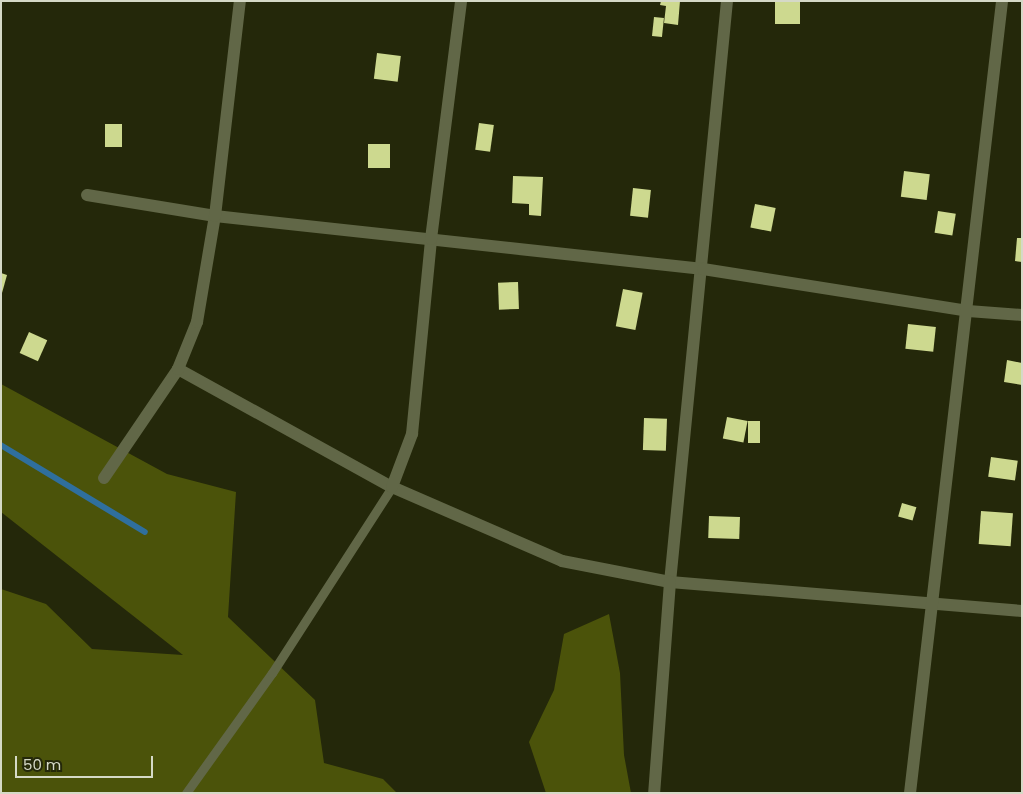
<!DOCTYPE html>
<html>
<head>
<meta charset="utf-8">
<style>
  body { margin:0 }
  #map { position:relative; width:1023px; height:794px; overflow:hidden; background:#24280a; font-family:Poppins,sans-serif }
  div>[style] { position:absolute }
  .green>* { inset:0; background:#4b530a }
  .stream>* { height:5.5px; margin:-2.75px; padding:0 2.75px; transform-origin:2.75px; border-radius:2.75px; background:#2f6f9d }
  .building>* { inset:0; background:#cdd98f; transform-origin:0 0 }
  .service>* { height:9px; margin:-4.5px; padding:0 4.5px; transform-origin:4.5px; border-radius:4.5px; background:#616747 }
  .minor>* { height:12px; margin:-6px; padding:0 6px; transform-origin:6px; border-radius:6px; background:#616747 }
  span { translate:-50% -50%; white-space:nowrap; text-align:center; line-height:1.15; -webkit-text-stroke:5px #24280a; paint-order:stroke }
  .frame { position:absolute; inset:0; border:2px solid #d5d9c7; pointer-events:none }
  .scale { position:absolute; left:15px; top:756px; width:138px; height:22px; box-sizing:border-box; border:2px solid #d5d9c7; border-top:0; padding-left:6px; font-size:15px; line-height:18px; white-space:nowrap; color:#d5d9c7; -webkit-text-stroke:4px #24280a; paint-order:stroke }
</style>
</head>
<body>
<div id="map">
  <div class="green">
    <i style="clip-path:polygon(1px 384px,167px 474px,236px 492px,228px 617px,315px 700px,324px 763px,383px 779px,397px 793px,1px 793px,1px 589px,46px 604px,92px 649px,183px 655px,1px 512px)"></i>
    <i style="clip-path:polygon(609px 614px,620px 673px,624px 755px,631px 793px,546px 793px,529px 742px,554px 690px,564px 634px)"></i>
  </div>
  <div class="stream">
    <i style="left:1px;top:445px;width:168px;rotate:31.1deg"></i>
  </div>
  <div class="building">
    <i style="clip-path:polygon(661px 1px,680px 1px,678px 25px,664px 23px,666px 6px,660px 5px)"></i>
    <i style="left:775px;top:1px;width:25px;height:23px"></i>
    <i style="left:654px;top:17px;width:10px;height:19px;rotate:6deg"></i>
    <i style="left:377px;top:53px;width:24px;height:26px;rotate:7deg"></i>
    <i style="left:479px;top:123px;width:15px;height:27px;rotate:8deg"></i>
    <i style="left:105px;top:124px;width:17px;height:23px"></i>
    <i style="left:368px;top:144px;width:22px;height:24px"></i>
    <i style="left:904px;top:171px;width:26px;height:26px;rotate:7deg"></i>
    <i style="clip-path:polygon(513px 176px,543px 177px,541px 216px,529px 215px,529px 204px,512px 203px)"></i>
    <i style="left:633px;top:188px;width:18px;height:28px;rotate:6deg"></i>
    <i style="left:755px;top:204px;width:21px;height:24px;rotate:11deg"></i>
    <i style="left:938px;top:211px;width:18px;height:22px;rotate:9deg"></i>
    <i style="clip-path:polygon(1017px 238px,1022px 238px,1022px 262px,1015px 261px)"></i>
    <i style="clip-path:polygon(1px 273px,7px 275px,2px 293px,1px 293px)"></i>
    <i style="left:518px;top:282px;width:27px;height:20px;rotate:88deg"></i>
    <i style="left:623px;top:289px;width:20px;height:38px;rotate:11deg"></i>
    <i style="left:908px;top:324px;width:28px;height:25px;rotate:6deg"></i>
    <i style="left:29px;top:332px;width:20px;height:23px;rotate:24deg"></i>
    <i style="clip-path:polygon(1007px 360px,1022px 363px,1022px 385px,1004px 382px)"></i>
    <i style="left:727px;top:417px;width:21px;height:22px;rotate:11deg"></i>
    <i style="left:644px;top:418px;width:23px;height:32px;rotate:2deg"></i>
    <i style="left:748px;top:421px;width:12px;height:22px"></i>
    <i style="left:991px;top:457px;width:27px;height:20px;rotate:8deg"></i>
    <i style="left:902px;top:503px;width:15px;height:14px;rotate:16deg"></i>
    <i style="left:981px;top:511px;width:32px;height:33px;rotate:4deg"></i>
    <i style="left:709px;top:516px;width:31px;height:22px;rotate:2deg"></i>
  </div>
  <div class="service">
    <i style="left:186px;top:793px;width:148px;rotate:-54.4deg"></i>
    <i style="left:272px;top:673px;width:221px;rotate:-57.2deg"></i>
  </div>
  <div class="minor">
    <i style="left:727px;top:1px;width:584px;rotate:95.6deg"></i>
    <i style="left:670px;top:582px;width:353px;rotate:4.7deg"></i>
    <i style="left:87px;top:195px;width:130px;rotate:9.3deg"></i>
    <i style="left:215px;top:216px;width:491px;rotate:6.2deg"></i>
    <i style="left:703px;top:269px;width:268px;rotate:9deg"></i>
    <i style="left:968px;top:311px;width:54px;rotate:4.2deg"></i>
    <i style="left:178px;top:369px;width:244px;rotate:28.9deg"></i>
    <i style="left:392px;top:487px;width:185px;rotate:23.5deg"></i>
    <i style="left:562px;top:561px;width:110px;rotate:11deg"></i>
    <i style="left:670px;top:582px;width:212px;rotate:94.3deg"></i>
    <i style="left:104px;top:478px;width:132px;rotate:-55.8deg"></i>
    <i style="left:178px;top:369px;width:51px;rotate:-68deg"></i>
    <i style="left:197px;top:322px;width:108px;rotate:-80.4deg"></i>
    <i style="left:215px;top:216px;width:216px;rotate:-83.4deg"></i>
    <i style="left:392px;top:487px;width:57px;rotate:-69.3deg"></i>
    <i style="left:412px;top:434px;width:196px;rotate:-84.4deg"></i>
    <i style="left:431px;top:239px;width:240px;rotate:-82.8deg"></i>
    <i style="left:910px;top:793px;width:797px;rotate:-83.37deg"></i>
  </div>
  <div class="frame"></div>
  <div class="scale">50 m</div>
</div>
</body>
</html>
